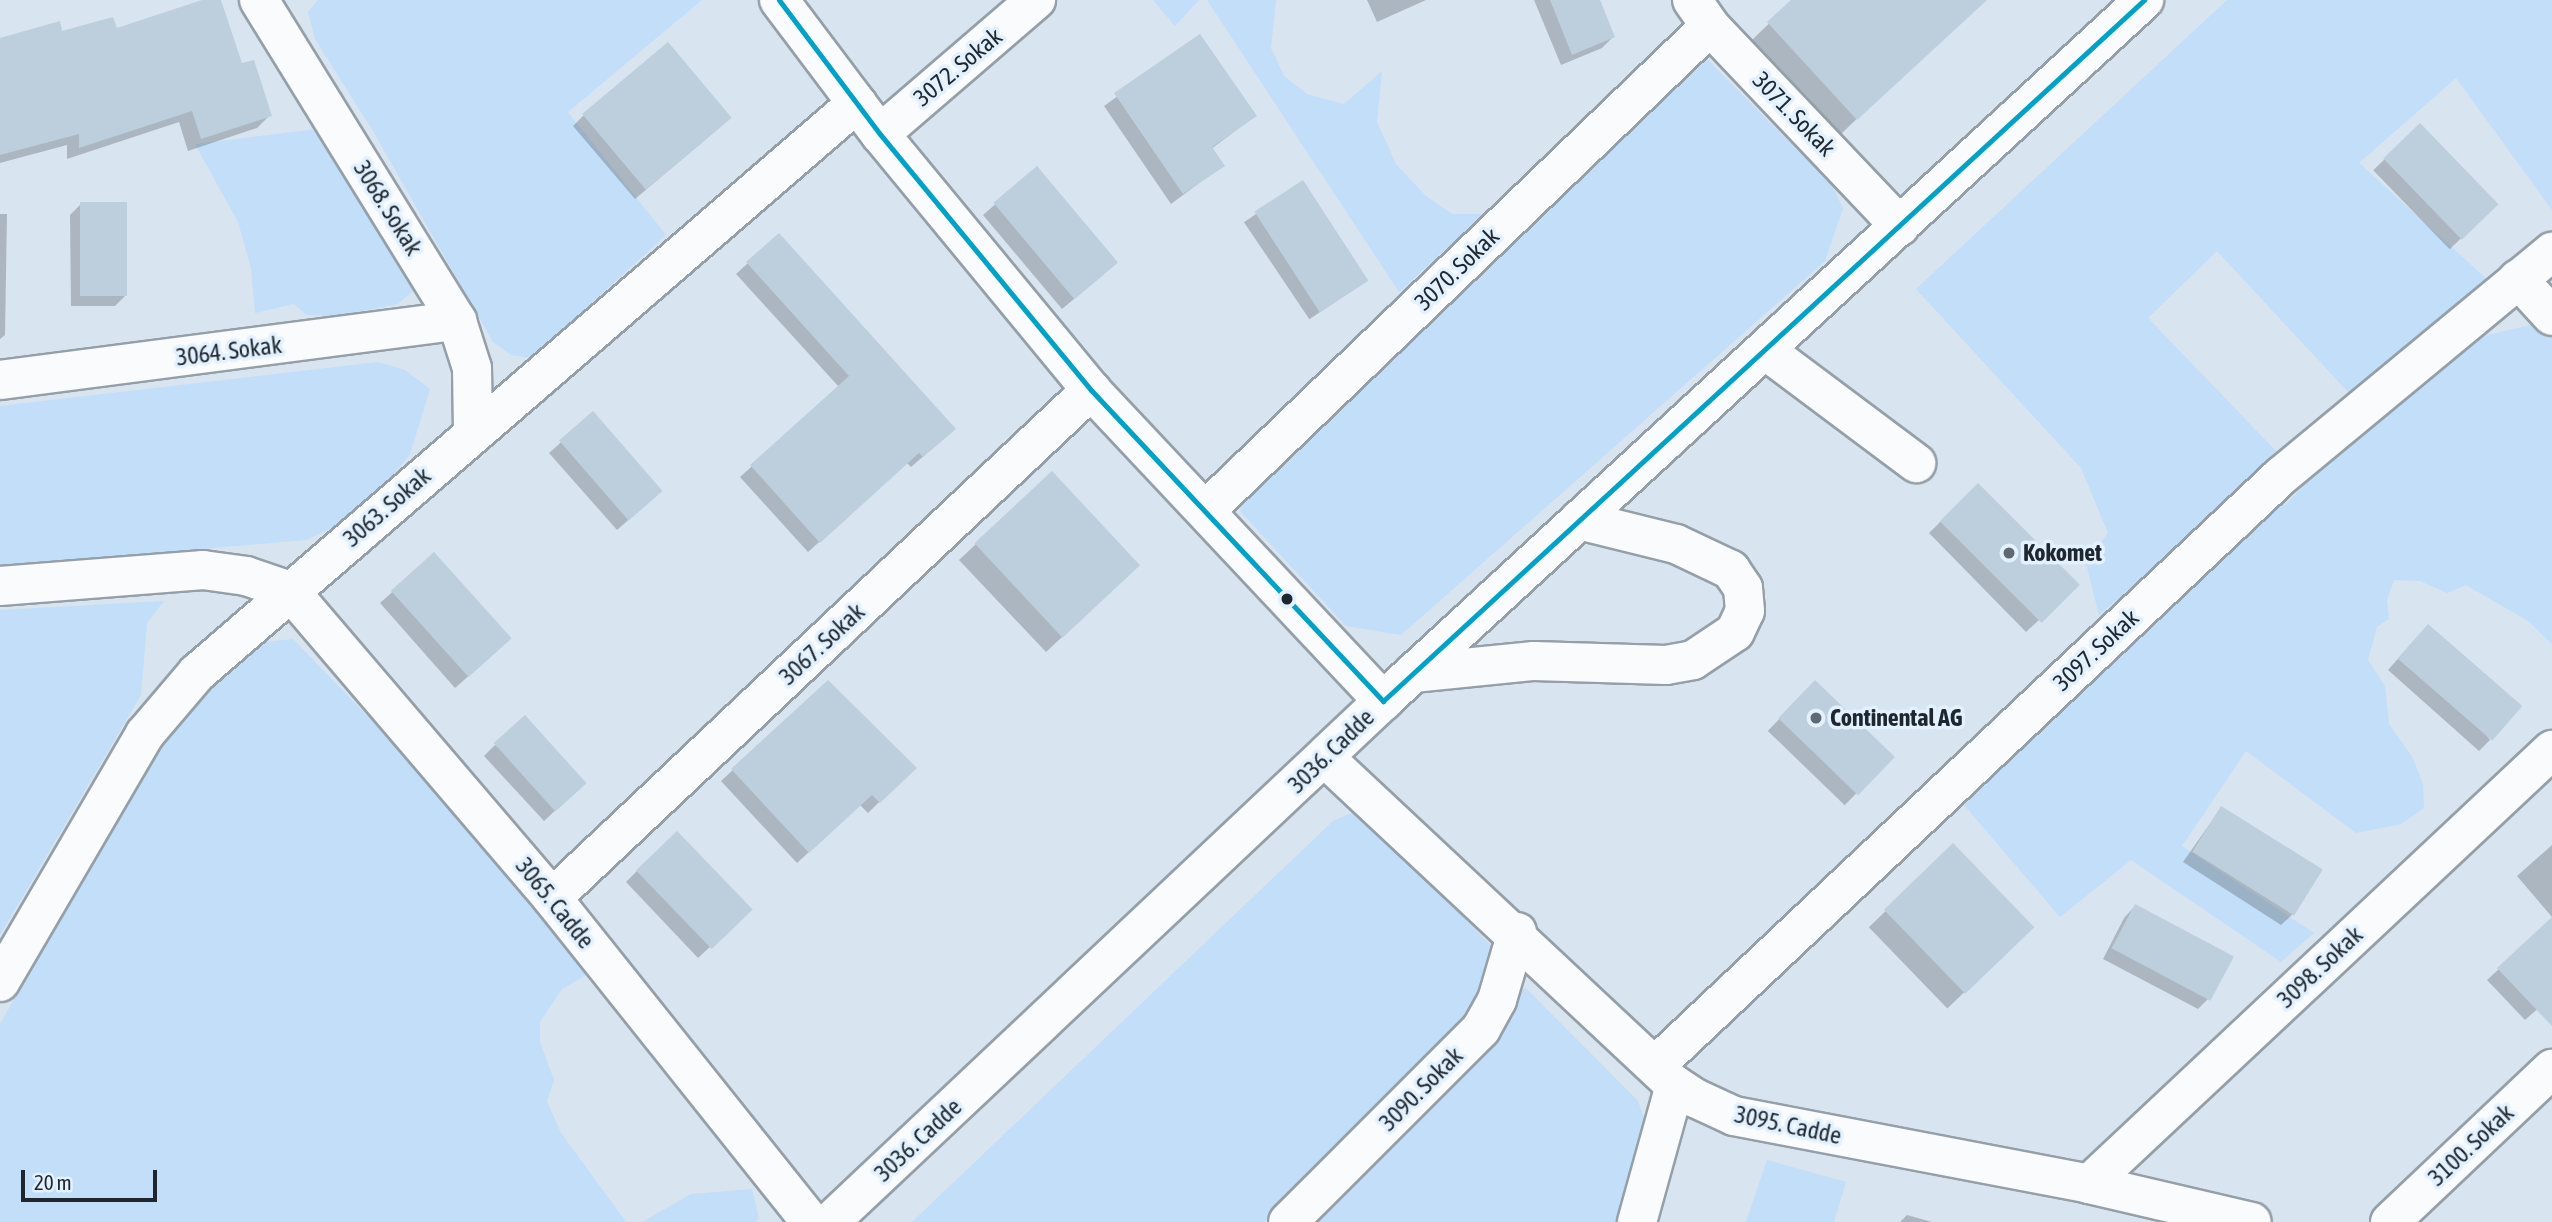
<!DOCTYPE html>
<html>
<head>
<meta charset="utf-8">
<style>
  body { margin:0 }
  #map { position:relative; width:2552px; height:1222px; overflow:hidden; background:#d8e4f0; font-family:"Asap Condensed",sans-serif }
  div>[style] { position:absolute }
  .green>* { inset:0; background:#c2def8 }
  .shadow>* { inset:0; background:#0003; transform-origin:0 0 }
  .building>* { inset:0; background:#bdcedc; transform-origin:0 0 }
  .roads { filter:drop-shadow(2px 0 #959fa8) drop-shadow(-2px 0 #959fa8) drop-shadow(0 2px #959fa8) drop-shadow(0 -2px #959fa8) }
  .minor>* { height:38px; margin:-19px; padding:0 19px; transform-origin:19px; border-radius:19px; background:#f9fbfd }
  .bus-1>* { height:5px; margin:-2.5px; padding:0 2.5px; transform-origin:2.5px; border-radius:2.5px; background:#02a2c6 }
  .dots>* { width:19px; height:19px; translate:-50% -50%; box-sizing:border-box; border:4px solid #e3f1fe; border-radius:50% }
  span { translate:-50% -50%; white-space:nowrap; text-align:center; line-height:1.15; -webkit-text-stroke:7px #e3f1fe; paint-order:stroke }
  .street-label { font-size:24px; color:#1e272f }
  .poi-label { font-size:24px; color:#1e272f; font-weight:700 }
  .left { translate:0 -50%; text-align:left }
  .scale { position:absolute; left:21px; top:1170px; width:136px; height:32px; box-sizing:border-box; border:4px solid #1e272f; border-top:0; padding-left:9px; font-size:21px; line-height:24px; white-space:nowrap; color:#1e272f; -webkit-text-stroke:5px #e3f1fe; paint-order:stroke }
</style>
</head>
<body>
<div id="map">
  <div class="green">
    <i style="clip-path:polygon(318px 0,702px 0,568px 112px,666px 235px,531px 358px,511px 355px,493px 342px,373px 131px,315px 39px,308px 12px)"></i>
    <i style="clip-path:polygon(1153px 0,1199px 0,1175px 26px)"></i>
    <i style="clip-path:polygon(1207px 0,1276px 0,1271px 48px,1284px 76px,1307px 94px,1344px 104px,1382px 71px,1377px 122px,1396px 164px,1426px 196px,1452px 214px,1484px 214px,1399px 292px)"></i>
    <i style="clip-path:polygon(2227px 0,2552px 0,2552px 210px,2456px 78px,2359px 163px,2491px 283px,2349px 393px,2217px 251px,2148px 318px,2276px 451px,2203px 526px,2099px 615px,2086px 563px,2108px 533px,2081px 468px,1916px 289px)"></i>
    <i style="clip-path:polygon(1707px 59px,1831px 184px,1843px 208px,1825px 261px,1401px 635px,1346px 626px,1240px 511px,1243px 496px)"></i>
    <i style="clip-path:polygon(325px 128px,415px 289px,398px 304px,335px 316px,307px 315px,294px 304px,255px 313px,251px 268px,238px 222px,195px 144px)"></i>
    <i style="clip-path:polygon(2539px 323px,2552px 336px,2552px 644px,2528px 621px,2466px 585px,2447px 593px,2420px 581px,2394px 580px,2387px 600px,2389px 619px,2377px 627px,2368px 660px,2385px 686px,2389px 724px,2413px 758px,2423px 784px,2424px 808px,2401px 824px,2356px 833px,2246px 751px,2182px 846px,2314px 933px,2281px 962px,2131px 860px,2060px 917px,1964px 805px,2278px 502px,2285px 505px,2330px 458px,2471px 339px)"></i>
    <i style="clip-path:polygon(378px 362px,405px 370px,430px 389px,410px 454px,375px 497px,344px 522px,306px 540px,0 566px,0 406px)"></i>
    <i style="clip-path:polygon(164px 601px,147px 623px,141px 695px,0 935px,0 610px)"></i>
    <i style="clip-path:polygon(293px 639px,464px 816px,531px 907px,593px 971px,562px 989px,540px 1022px,540px 1042px,554px 1080px,547px 1101px,561px 1133px,626px 1222px,0 1222px,0 1024px,173px 721px,265px 642px)"></i>
    <i style="clip-path:polygon(1351px 813px,1371px 822px,1497px 952px,1487px 980px,1464px 1017px,1265px 1222px,912px 1222px,1333px 821px)"></i>
    <i style="clip-path:polygon(1526px 988px,1638px 1101px,1649px 1132px,1623px 1222px,1309px 1222px,1499px 1039px,1518px 992px)"></i>
    <i style="clip-path:polygon(1767px 1160px,1846px 1182px,1834px 1222px,1746px 1222px)"></i>
    <i style="clip-path:polygon(752px 1189px,759px 1218px,756px 1222px,642px 1222px,691px 1194px)"></i>
  </div>
  <div class="shadow">
    <i style="clip-path:polygon(207px 0,219px 0,241px 65px,270px 115px,257px 128px,188px 151px,179px 122px,67px 159px,67px 145px,0 163px,0 40px,116px 31px)"></i>
    <i style="clip-path:polygon(1367px 0,1426px 0,1377px 22px)"></i>
    <i style="clip-path:polygon(1534px 0,1598px 0,1613px 37px,1602px 48px,1561px 65px)"></i>
    <i style="clip-path:polygon(1793px 0,1980px 0,1840px 135px,1752px 40px)"></i>
    <i style="clip-path:polygon(1200px 37px,1255px 116px,1211px 149px,1222px 166px,1171px 204px,1104px 106px)"></i>
    <i style="clip-path:polygon(584px 115px,719px 128px,635px 199px,573px 126px)"></i>
    <i style="left:2420px;top:125px;width:110px;height:65px;rotate:46deg"></i>
    <i style="clip-path:polygon(1036px 169px,1104px 274px,1062px 309px,983px 215px)"></i>
    <i style="left:1302px;top:183px;width:117px;height:70px;rotate:56deg"></i>
    <i style="clip-path:polygon(81px 204px,126px 295px,115px 306px,71px 306px,70px 215px)"></i>
    <i style="clip-path:polygon(0 214px,7px 214px,5px 335px,0 339px)"></i>
    <i style="clip-path:polygon(779px 235px,942px 440px,911px 467px,907px 463px,808px 552px,740px 477px,839px 387px,736px 274px)"></i>
    <i style="clip-path:polygon(593px 414px,649px 502px,617px 530px,549px 453px)"></i>
    <i style="clip-path:polygon(1052px 473px,1122px 581px,1046px 652px,959px 560px)"></i>
    <i style="clip-path:polygon(1978px 485px,2065px 596px,2026px 632px,1929px 533px)"></i>
    <i style="clip-path:polygon(434px 555px,498px 650px,455px 688px,380px 603px)"></i>
    <i style="clip-path:polygon(2417px 637px,2490px 740px,2479px 751px,2388px 670px)"></i>
    <i style="clip-path:polygon(828px 682px,914px 768px,868px 813px,860px 805px,797px 863px,721px 781px)"></i>
    <i style="left:1815px;top:682px;width:107px;height:68px;rotate:44deg"></i>
    <i style="clip-path:polygon(495px 745px,573px 794px,544px 821px,484px 756px)"></i>
    <i style="clip-path:polygon(2221px 808px,2293px 914px,2281px 925px,2183px 862px)"></i>
    <i style="clip-path:polygon(2552px 845px,2552px 917px,2517px 876px)"></i>
    <i style="left:1953px;top:846px;width:113px;height:117px;rotate:46deg"></i>
    <i style="clip-path:polygon(637px 871px,738px 921px,698px 958px,626px 882px)"></i>
    <i style="clip-path:polygon(2135px 906px,2209px 998px,2198px 1009px,2103px 959px,2124px 918px)"></i>
    <i style="clip-path:polygon(2552px 920px,2552px 996px,2525px 1020px,2487px 980px)"></i>
    <i style="clip-path:polygon(1907px 1215px,1932px 1222px,1900px 1222px)"></i>
  </div>
  <div class="building">
    <i style="clip-path:polygon(202px 0,221px 0,242px 63px,254px 60px,272px 116px,201px 139px,192px 111px,79px 148px,79px 134px,0 155px,0 38px,60px 21px,62px 31px,113px 17px,117px 28px)"></i>
    <i style="clip-path:polygon(1550px 0,1600px 0,1615px 37px,1572px 55px)"></i>
    <i style="clip-path:polygon(1791px 0,1987px 0,1857px 120px,1767px 22px)"></i>
    <i style="clip-path:polygon(1200px 34px,1257px 116px,1212px 147px,1225px 166px,1183px 194px,1114px 93px)"></i>
    <i style="left:668px;top:42px;width:99px;height:112px;rotate:50deg"></i>
    <i style="left:2420px;top:123px;width:113px;height:51px;rotate:46deg"></i>
    <i style="left:1037px;top:166px;width:126px;height:57px;rotate:50deg"></i>
    <i style="left:1303px;top:180px;width:120px;height:58px;rotate:57deg"></i>
    <i style="left:80px;top:202px;width:47px;height:94px"></i>
    <i style="clip-path:polygon(779px 233px,956px 429px,923px 457px,919px 453px,820px 543px,750px 465px,849px 376px,746px 262px)"></i>
    <i style="left:593px;top:411px;width:106px;height:45px;rotate:49deg"></i>
    <i style="left:1052px;top:471px;width:129px;height:106px;rotate:47deg"></i>
    <i style="left:1978px;top:483px;width:144px;height:54px;rotate:45deg"></i>
    <i style="left:434px;top:552px;width:116px;height:58px;rotate:48deg"></i>
    <i style="left:2428px;top:624px;width:125px;height:46px;rotate:41deg"></i>
    <i style="clip-path:polygon(828px 680px,917px 768px,880px 803px,872px 795px,809px 853px,731px 769px)"></i>
    <i style="left:1815px;top:680px;width:111px;height:53px;rotate:44deg"></i>
    <i style="left:525px;top:715px;width:92px;height:42px;rotate:48deg"></i>
    <i style="left:2221px;top:806px;width:120px;height:54px;rotate:32deg"></i>
    <i style="left:677px;top:831px;width:109px;height:57px;rotate:46deg"></i>
    <i style="left:1953px;top:843px;width:117px;height:96px;rotate:46deg"></i>
    <i style="left:2135px;top:904px;width:112px;height:50px;rotate:28deg"></i>
    <i style="clip-path:polygon(2552px 917px,2552px 1026px,2497px 968px)"></i>
  </div>
  <div class="roads">
    <div class="minor">
      <i style="left:259px;top:0;width:377px;rotate:58.3deg"></i>
      <i style="left:457px;top:321px;width:49px;rotate:72.3deg"></i>
      <i style="left:472px;top:368px;width:63px;rotate:89.1deg"></i>
      <i style="left:779px;top:0;width:168px;rotate:53deg"></i>
      <i style="left:880px;top:134px;width:332px;rotate:50.5deg"></i>
      <i style="left:1091px;top:390px;width:427px;rotate:46.8deg"></i>
      <i style="left:1692px;top:0;width:32px;rotate:55deg"></i>
      <i style="left:1710px;top:26px;width:276px;rotate:46.5deg"></i>
      <i style="left:880px;top:134px;width:206px;rotate:-40.7deg"></i>
      <i style="left:2518px;top:279px;width:50px;rotate:47.4deg"></i>
      <i style="left:1765px;top:350px;width:189px;rotate:36.8deg"></i>
      <i style="left:0;top:380px;width:461px;rotate:-7.4deg"></i>
      <i style="left:1205px;top:511px;width:700px;rotate:-43.84deg"></i>
      <i style="left:0;top:586px;width:204px;rotate:-4.5deg"></i>
      <i style="left:203px;top:570px;width:43px;rotate:7.9deg"></i>
      <i style="left:246px;top:576px;width:46px;rotate:18.8deg"></i>
      <i style="left:290px;top:591px;width:404px;rotate:49.5deg"></i>
      <i style="left:552px;top:898px;width:415px;rotate:51.4deg"></i>
      <i style="left:1413px;top:673px;width:122px;rotate:-5.7deg"></i>
      <i style="left:1534px;top:661px;width:132px;rotate:1.7deg"></i>
      <i style="left:1666px;top:665px;width:27px;rotate:-10deg"></i>
      <i style="left:1693px;top:660px;width:50px;rotate:-33.7deg"></i>
      <i style="left:1735px;top:632px;width:23px;rotate:-65deg"></i>
      <i style="left:1745px;top:611px;width:23px;rotate:-95deg"></i>
      <i style="left:1743px;top:588px;width:22px;rotate:-124deg"></i>
      <i style="left:1731px;top:570px;width:61px;rotate:-154.7deg"></i>
      <i style="left:1676px;top:544px;width:100px;rotate:-166.1deg"></i>
      <i style="left:1325px;top:758px;width:479px;rotate:43.1deg"></i>
      <i style="left:1675px;top:1085px;width:24px;rotate:33deg"></i>
      <i style="left:1695px;top:1098px;width:43px;rotate:24.8deg"></i>
      <i style="left:1734px;top:1116px;width:361px;rotate:10.8deg"></i>
      <i style="left:2089px;top:1184px;width:167px;rotate:13.1deg"></i>
      <i style="left:552px;top:898px;width:741px;rotate:-43.3deg"></i>
      <i style="left:0;top:982px;width:287px;rotate:-59.7deg"></i>
      <i style="left:145px;top:734px;width:80px;rotate:-49.6deg"></i>
      <i style="left:197px;top:673px;width:872px;rotate:-40.82deg"></i>
      <i style="left:1656px;top:1065px;width:859px;rotate:-43.3deg"></i>
      <i style="left:2281px;top:476px;width:352px;rotate:-39.6deg"></i>
      <i style="left:2089px;top:1184px;width:635px;rotate:-43.15deg"></i>
      <i style="left:830px;top:1222px;width:760px;rotate:-43.29deg"></i>
      <i style="left:1383px;top:701px;width:1035px;rotate:-42.65deg"></i>
      <i style="left:1288px;top:1222px;width:273px;rotate:-45deg"></i>
      <i style="left:1481px;top:1029px;width:33px;rotate:-61deg"></i>
      <i style="left:1497px;top:1000px;width:71px;rotate:-73.6deg"></i>
      <i style="left:1637px;top:1222px;width:142px;rotate:-74.5deg"></i>
      <i style="left:2390px;top:1222px;width:223px;rotate:-43.4deg"></i>
    </div>
  </div>
  <div class="bus-1">
    <i style="left:779px;top:0;width:168px;rotate:53deg"></i>
    <i style="left:880px;top:134px;width:332px;rotate:50.5deg"></i>
    <i style="left:1091px;top:390px;width:427px;rotate:46.8deg"></i>
    <i style="left:1383px;top:701px;width:1035px;rotate:-42.65deg"></i>
  </div>
  <div class="dots">
    <i style="left:2009px;top:553px;background:#5f6973"></i>
    <i style="left:1287px;top:599px;background:#1e272f"></i>
    <i style="left:1816px;top:718px;background:#5f6973"></i>
  </div>
  <div class="street-label">
    <span style="left:958px;top:67px;rotate:-40deg">3072. Sokak</span>
    <span style="left:1794px;top:114px;rotate:46deg">3071. Sokak</span>
    <span style="left:388px;top:208px;rotate:58deg">3068. Sokak</span>
    <span style="left:1457px;top:269px;rotate:-44deg">3070. Sokak</span>
    <span style="left:229px;top:351px;rotate:-7deg">3064. Sokak</span>
    <span style="left:387px;top:507px;rotate:-41deg">3063. Sokak</span>
    <span style="left:822px;top:644px;rotate:-43deg">3067. Sokak</span>
    <span style="left:2096px;top:650px;rotate:-43deg">3097. Sokak</span>
    <span style="left:1331px;top:751px;rotate:-44deg">3036. Cadde</span>
    <span style="left:555px;top:903px;rotate:51deg">3065. Cadde</span>
    <span style="left:2320px;top:967px;rotate:-43deg">3098. Sokak</span>
    <span style="left:1421px;top:1089px;rotate:-45deg">3090. Sokak</span>
    <span style="left:1788px;top:1125px;rotate:12deg">3095. Cadde</span>
    <span style="left:918px;top:1140px;rotate:-43deg">3036. Cadde</span>
    <span style="left:2471px;top:1145px;rotate:-43deg">3100. Sokak</span>
  </div>
  <div class="poi-label">
    <span class="left" style="left:2023px;top:553px">Kokomet</span>
    <span class="left" style="left:1830px;top:718px">Continental AG</span>
  </div>
  <div class="scale">20 m</div>
</div>
</body>
</html>
